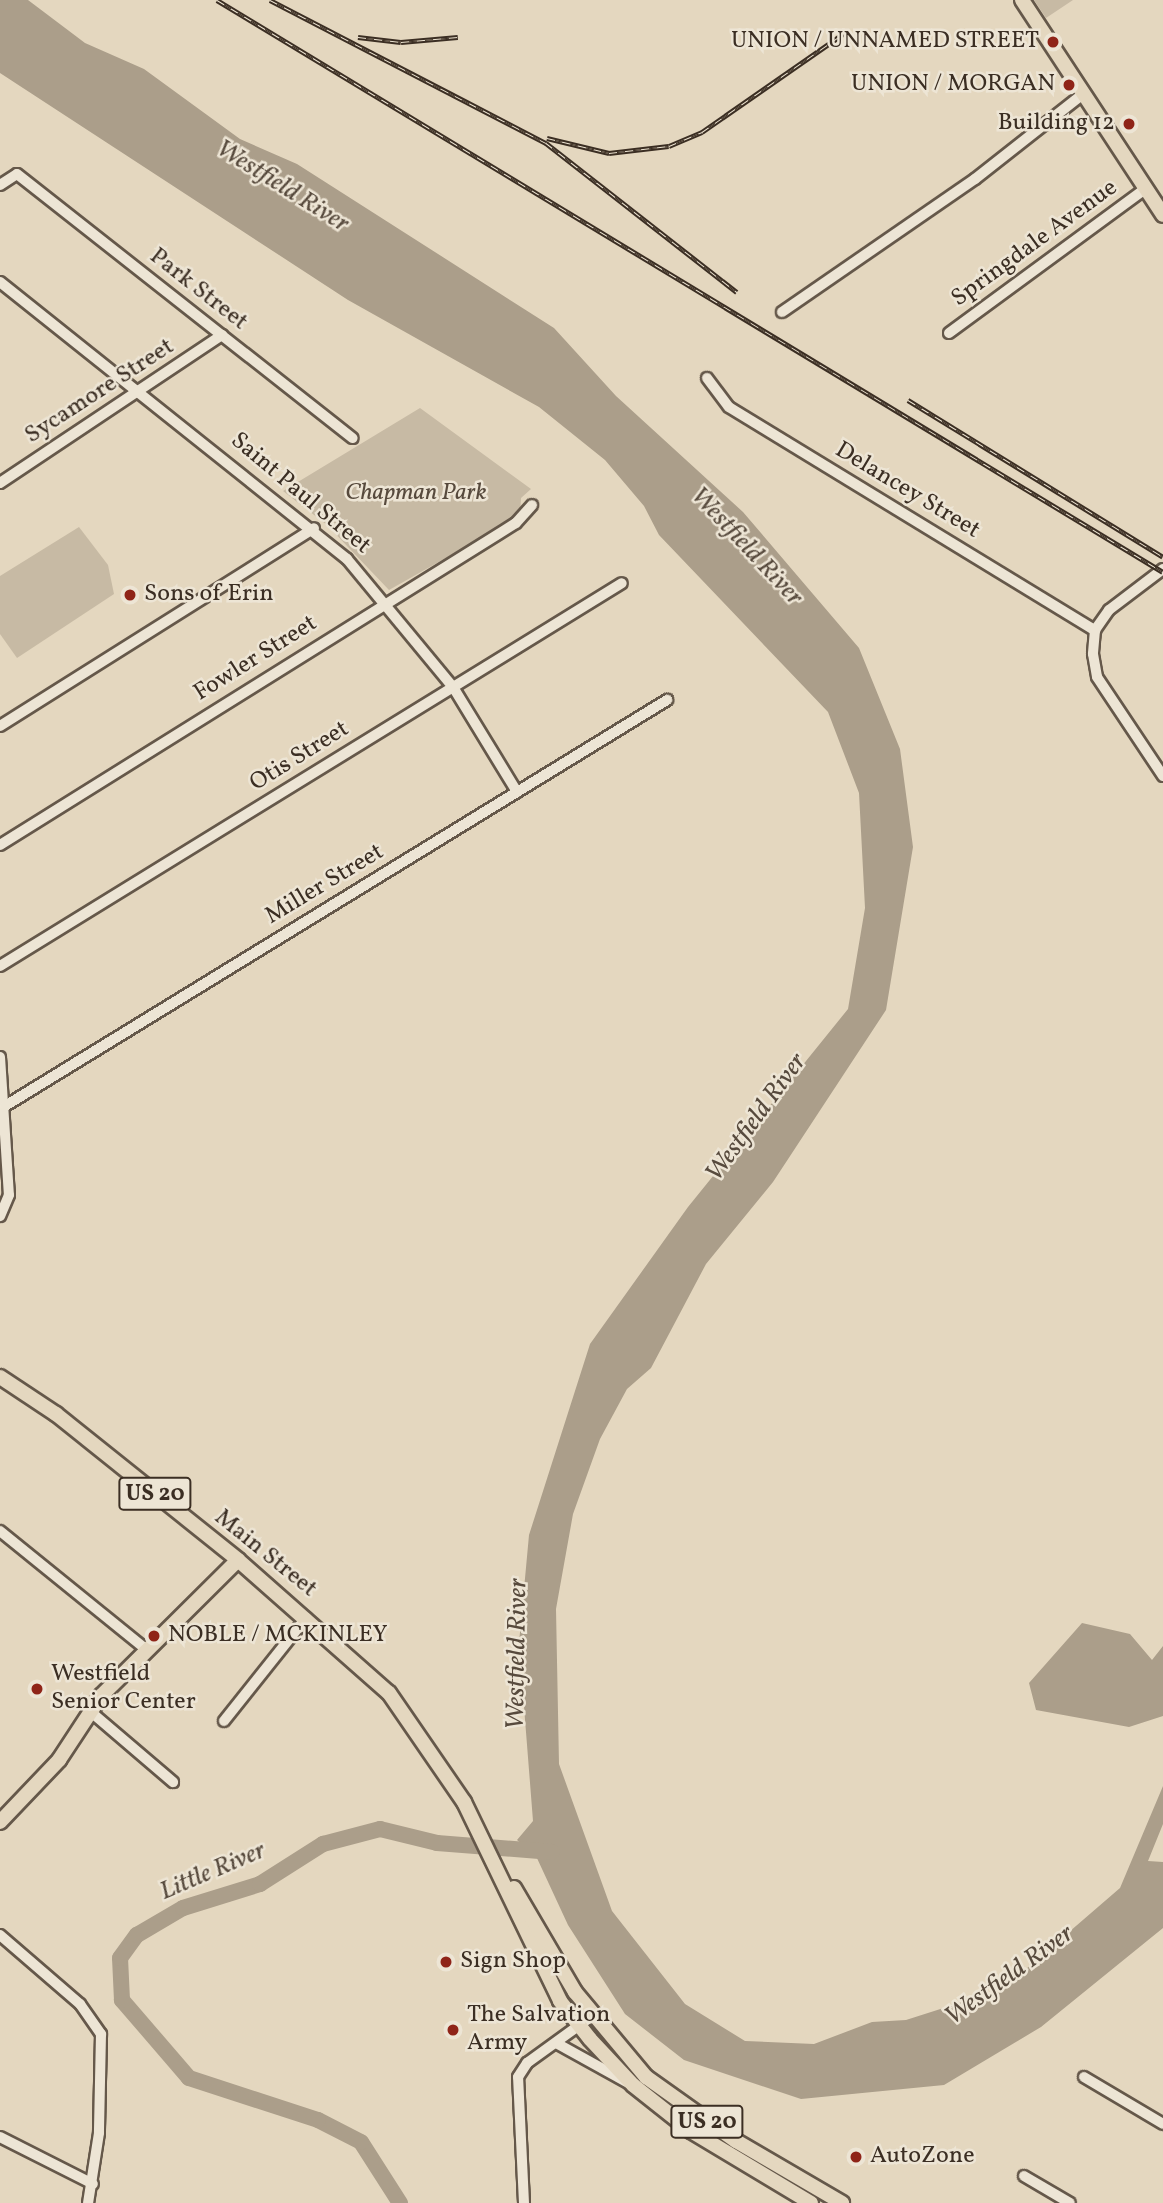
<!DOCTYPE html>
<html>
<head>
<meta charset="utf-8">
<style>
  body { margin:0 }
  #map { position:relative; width:1163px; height:2203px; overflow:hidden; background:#e4d7bf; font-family:Vollkorn,serif }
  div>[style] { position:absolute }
  .green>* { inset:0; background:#c7baa4 }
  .water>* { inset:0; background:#ab9e8a }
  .river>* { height:16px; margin:-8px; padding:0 8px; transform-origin:8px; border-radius:8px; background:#ab9e8a }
  .roads { filter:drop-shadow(2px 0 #65584a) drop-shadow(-2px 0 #65584a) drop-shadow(0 2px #65584a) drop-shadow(0 -2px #65584a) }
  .minor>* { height:10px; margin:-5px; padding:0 5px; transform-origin:5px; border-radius:5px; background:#ede5d5 }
  .major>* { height:14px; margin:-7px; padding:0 7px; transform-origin:7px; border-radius:7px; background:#e4d7bf }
  .rail>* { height:5px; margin-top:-2.5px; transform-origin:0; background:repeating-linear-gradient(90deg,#ede5d5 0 8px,#3b2e23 0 16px); box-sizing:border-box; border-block:2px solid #3b2e23 }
  .dots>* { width:19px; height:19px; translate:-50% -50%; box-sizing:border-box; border:4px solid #ede5d5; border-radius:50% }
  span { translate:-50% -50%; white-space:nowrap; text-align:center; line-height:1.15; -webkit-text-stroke:5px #ede5d5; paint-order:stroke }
  .shield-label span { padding:2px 5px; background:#ede5d5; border:2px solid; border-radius:5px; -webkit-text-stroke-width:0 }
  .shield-label { font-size:23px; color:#3b2e23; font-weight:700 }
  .poi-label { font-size:24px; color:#3b2e23 }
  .right { translate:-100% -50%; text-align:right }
  .left { translate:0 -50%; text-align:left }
  .street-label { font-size:24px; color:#3b2e23 }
  .park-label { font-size:24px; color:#574a3d; font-style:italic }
  .water-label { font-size:26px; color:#574a3d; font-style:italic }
</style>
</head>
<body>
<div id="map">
  <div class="green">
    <i style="clip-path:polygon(1034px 0,1073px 0,1046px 18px)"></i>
    <i style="clip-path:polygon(420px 408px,531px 489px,521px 498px,520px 516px,389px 590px,327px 525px,283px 491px)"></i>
    <i style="clip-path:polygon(79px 527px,108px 565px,114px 594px,17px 658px,0 634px,0 576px)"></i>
  </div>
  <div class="water">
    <i style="clip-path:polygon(0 0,28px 0,85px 43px,144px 69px,240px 139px,297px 164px,554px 328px,616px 396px,743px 512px,859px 648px,900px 749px,913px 847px,886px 1010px,773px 1182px,706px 1264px,651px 1368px,627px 1389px,600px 1439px,573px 1514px,556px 1609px,559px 1764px,612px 1911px,685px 2004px,745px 2041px,814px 2044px,872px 2022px,906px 2020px,1003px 1989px,1120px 1888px,1163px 1786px,1163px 1824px,1148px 1861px,1163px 1862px,1163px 1928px,1041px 2027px,944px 2085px,801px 2099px,684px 2060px,625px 2014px,568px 1925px,536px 1856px,517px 1840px,533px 1821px,519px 1643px,529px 1535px,590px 1344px,688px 1207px,848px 1009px,865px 908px,859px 793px,828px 712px,659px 535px,644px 506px,605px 460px,539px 407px,348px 300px,0 73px)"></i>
    <i style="clip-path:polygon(1082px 1623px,1130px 1634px,1152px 1660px,1163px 1646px,1163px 1716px,1129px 1727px,1036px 1710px,1029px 1683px)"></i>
  </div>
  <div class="river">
    <i style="left:400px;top:2203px;width:72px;rotate:-122.6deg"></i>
    <i style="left:361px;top:2142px;width:48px;rotate:-152.9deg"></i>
    <i style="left:318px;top:2120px;width:136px;rotate:-162deg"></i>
    <i style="left:189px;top:2078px;width:103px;rotate:-130.7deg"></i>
    <i style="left:122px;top:2000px;width:42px;rotate:-92.7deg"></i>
    <i style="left:120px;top:1958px;width:29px;rotate:-54deg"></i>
    <i style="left:137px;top:1935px;width:53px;rotate:-30.4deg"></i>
    <i style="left:183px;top:1908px;width:81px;rotate:-17.3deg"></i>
    <i style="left:260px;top:1884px;width:75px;rotate:-32.4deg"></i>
    <i style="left:323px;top:1844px;width:59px;rotate:-14.7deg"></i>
    <i style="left:380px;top:1829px;width:59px;rotate:13.8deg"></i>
    <i style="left:437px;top:1843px;width:115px;rotate:4.5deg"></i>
  </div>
  <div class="roads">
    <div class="minor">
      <i style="left:0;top:185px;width:20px;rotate:-33deg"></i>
      <i style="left:17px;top:174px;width:427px;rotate:38.2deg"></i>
      <i style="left:0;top:282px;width:444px;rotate:38.6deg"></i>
      <i style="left:347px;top:559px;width:166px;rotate:50.4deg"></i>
      <i style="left:453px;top:687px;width:123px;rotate:58.6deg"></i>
      <i style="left:782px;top:312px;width:234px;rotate:-34.6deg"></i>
      <i style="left:975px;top:179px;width:137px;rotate:-38.2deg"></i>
      <i style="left:949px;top:333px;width:243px;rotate:-36.3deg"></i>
      <i style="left:707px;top:378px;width:36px;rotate:53deg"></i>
      <i style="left:729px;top:407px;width:429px;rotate:31.4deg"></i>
      <i style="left:0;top:483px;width:267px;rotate:-33.7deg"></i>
      <i style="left:1163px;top:569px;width:68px;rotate:142.8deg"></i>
      <i style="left:1109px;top:610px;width:24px;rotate:125deg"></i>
      <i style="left:1095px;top:630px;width:24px;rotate:95deg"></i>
      <i style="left:1093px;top:654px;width:23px;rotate:80deg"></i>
      <i style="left:1097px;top:677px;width:119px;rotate:56.3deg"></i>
      <i style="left:0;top:726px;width:371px;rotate:-32.2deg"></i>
      <i style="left:0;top:845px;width:608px;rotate:-31.97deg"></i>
      <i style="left:516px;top:523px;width:24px;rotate:-48deg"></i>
      <i style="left:0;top:966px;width:730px;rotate:-31.62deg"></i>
      <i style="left:0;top:1057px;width:138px;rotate:86.3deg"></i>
      <i style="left:9px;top:1195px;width:23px;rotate:113deg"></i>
      <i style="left:5px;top:1106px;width:777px;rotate:-31.52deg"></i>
      <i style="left:0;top:1531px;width:189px;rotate:39deg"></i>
      <i style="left:91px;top:1712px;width:108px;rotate:40.5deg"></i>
      <i style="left:224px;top:1721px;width:132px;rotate:-51.5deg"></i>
      <i style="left:0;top:1935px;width:106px;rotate:40.8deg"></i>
      <i style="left:80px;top:2004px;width:37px;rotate:55deg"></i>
      <i style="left:101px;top:2034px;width:99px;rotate:91.2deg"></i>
      <i style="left:99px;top:2133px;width:71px;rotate:98.9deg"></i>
      <i style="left:558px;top:2044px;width:85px;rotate:29deg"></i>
      <i style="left:1084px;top:2077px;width:92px;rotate:30.7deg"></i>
      <i style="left:0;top:2137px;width:104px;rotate:26.8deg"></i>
      <i style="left:1024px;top:2176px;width:53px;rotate:30.4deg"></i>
      <i style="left:524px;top:2203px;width:126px;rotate:-92.7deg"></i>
      <i style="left:518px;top:2077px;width:17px;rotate:-57deg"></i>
      <i style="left:527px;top:2063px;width:80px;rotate:-35.9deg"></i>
    </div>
    <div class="major">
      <i style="left:1022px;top:0;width:257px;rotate:56.7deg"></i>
      <i style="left:0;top:1377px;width:67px;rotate:33.5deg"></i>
      <i style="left:56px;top:1414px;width:233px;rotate:38.7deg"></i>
      <i style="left:238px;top:1560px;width:201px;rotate:41.4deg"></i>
      <i style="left:389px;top:1693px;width:132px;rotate:55.5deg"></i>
      <i style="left:464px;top:1802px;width:221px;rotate:64.2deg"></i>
      <i style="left:560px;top:2001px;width:48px;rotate:51.7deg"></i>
      <i style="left:590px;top:2039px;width:63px;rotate:46.9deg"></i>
      <i style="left:633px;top:2085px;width:74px;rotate:38.4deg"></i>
      <i style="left:691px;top:2131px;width:140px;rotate:31deg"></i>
      <i style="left:0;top:1822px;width:86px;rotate:-46.4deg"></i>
      <i style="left:59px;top:1760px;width:77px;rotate:-56.7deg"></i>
      <i style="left:101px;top:1696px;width:193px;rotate:-44.8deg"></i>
      <i style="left:514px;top:1888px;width:121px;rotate:59.6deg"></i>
      <i style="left:575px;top:1992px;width:111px;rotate:50.1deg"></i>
      <i style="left:646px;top:2077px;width:110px;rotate:35.4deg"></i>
      <i style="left:736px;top:2141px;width:123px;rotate:30.3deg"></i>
    </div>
  </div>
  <div class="rail">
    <i style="left:217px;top:0;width:1105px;rotate:31.16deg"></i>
    <i style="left:270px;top:0;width:311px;rotate:27.4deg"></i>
    <i style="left:546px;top:143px;width:242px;rotate:38deg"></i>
    <i style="left:358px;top:37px;width:43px;rotate:6.6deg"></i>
    <i style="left:401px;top:42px;width:57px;rotate:-5deg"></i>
    <i style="left:547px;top:138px;width:64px;rotate:13.6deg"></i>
    <i style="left:609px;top:153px;width:60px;rotate:-6.7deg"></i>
    <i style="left:669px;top:146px;width:36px;rotate:-23deg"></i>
    <i style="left:702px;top:132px;width:175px;rotate:-34.8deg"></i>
    <i style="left:908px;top:400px;width:299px;rotate:31.6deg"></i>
  </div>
  <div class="dots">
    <i style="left:1053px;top:42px;background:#8f2418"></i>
    <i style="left:1069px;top:85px;background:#8f2418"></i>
    <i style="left:1129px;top:124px;background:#8f2418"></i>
    <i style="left:130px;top:595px;background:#8f2418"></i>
    <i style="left:154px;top:1636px;background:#8f2418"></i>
    <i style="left:37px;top:1689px;background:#8f2418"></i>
    <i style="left:446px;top:1962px;background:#8f2418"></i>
    <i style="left:453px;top:2030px;background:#8f2418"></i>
    <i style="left:856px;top:2157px;background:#8f2418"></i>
  </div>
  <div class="shield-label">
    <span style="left:155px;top:1494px">US 20</span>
    <span style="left:707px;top:2122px">US 20</span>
  </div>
  <div class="poi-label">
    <span class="right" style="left:1039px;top:42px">UNION / UNNAMED STREET</span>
    <span class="right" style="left:1055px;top:85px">UNION / MORGAN</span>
    <span class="right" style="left:1115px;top:124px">Building 12</span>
    <span class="left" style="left:144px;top:595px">Sons of Erin</span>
    <span class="left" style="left:168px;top:1636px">NOBLE / MCKINLEY</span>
    <span class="left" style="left:51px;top:1689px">Westfield<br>Senior Center</span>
    <span class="left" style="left:460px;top:1962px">Sign Shop</span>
    <span class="left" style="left:467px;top:2030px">The Salvation<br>Army</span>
    <span class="left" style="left:870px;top:2157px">AutoZone</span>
  </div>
  <div class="street-label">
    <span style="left:1035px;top:244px;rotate:-36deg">Springdale Avenue</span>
    <span style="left:198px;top:290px;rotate:38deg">Park Street</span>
    <span style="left:100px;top:392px;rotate:-33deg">Sycamore Street</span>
    <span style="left:907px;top:491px;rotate:31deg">Delancey Street</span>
    <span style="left:300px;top:494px;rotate:40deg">Saint Paul Street</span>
    <span style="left:256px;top:659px;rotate:-32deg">Fowler Street</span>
    <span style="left:300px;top:757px;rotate:-32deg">Otis Street</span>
    <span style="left:325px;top:885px;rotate:-31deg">Miller Street</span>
    <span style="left:265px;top:1554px;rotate:39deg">Main Street</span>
  </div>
  <div class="park-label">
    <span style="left:416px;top:494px">Chapman Park</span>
  </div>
  <div class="water-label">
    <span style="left:282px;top:187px;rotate:32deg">Westfield River</span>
    <span style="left:746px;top:547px;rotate:47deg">Westfield River</span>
    <span style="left:757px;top:1118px;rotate:-54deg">Westfield River</span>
    <span style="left:518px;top:1654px;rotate:-89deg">Westfield River</span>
    <span style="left:213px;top:1872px;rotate:-23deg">Little River</span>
    <span style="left:1010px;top:1976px;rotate:-36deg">Westfield River</span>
  </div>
</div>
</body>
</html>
